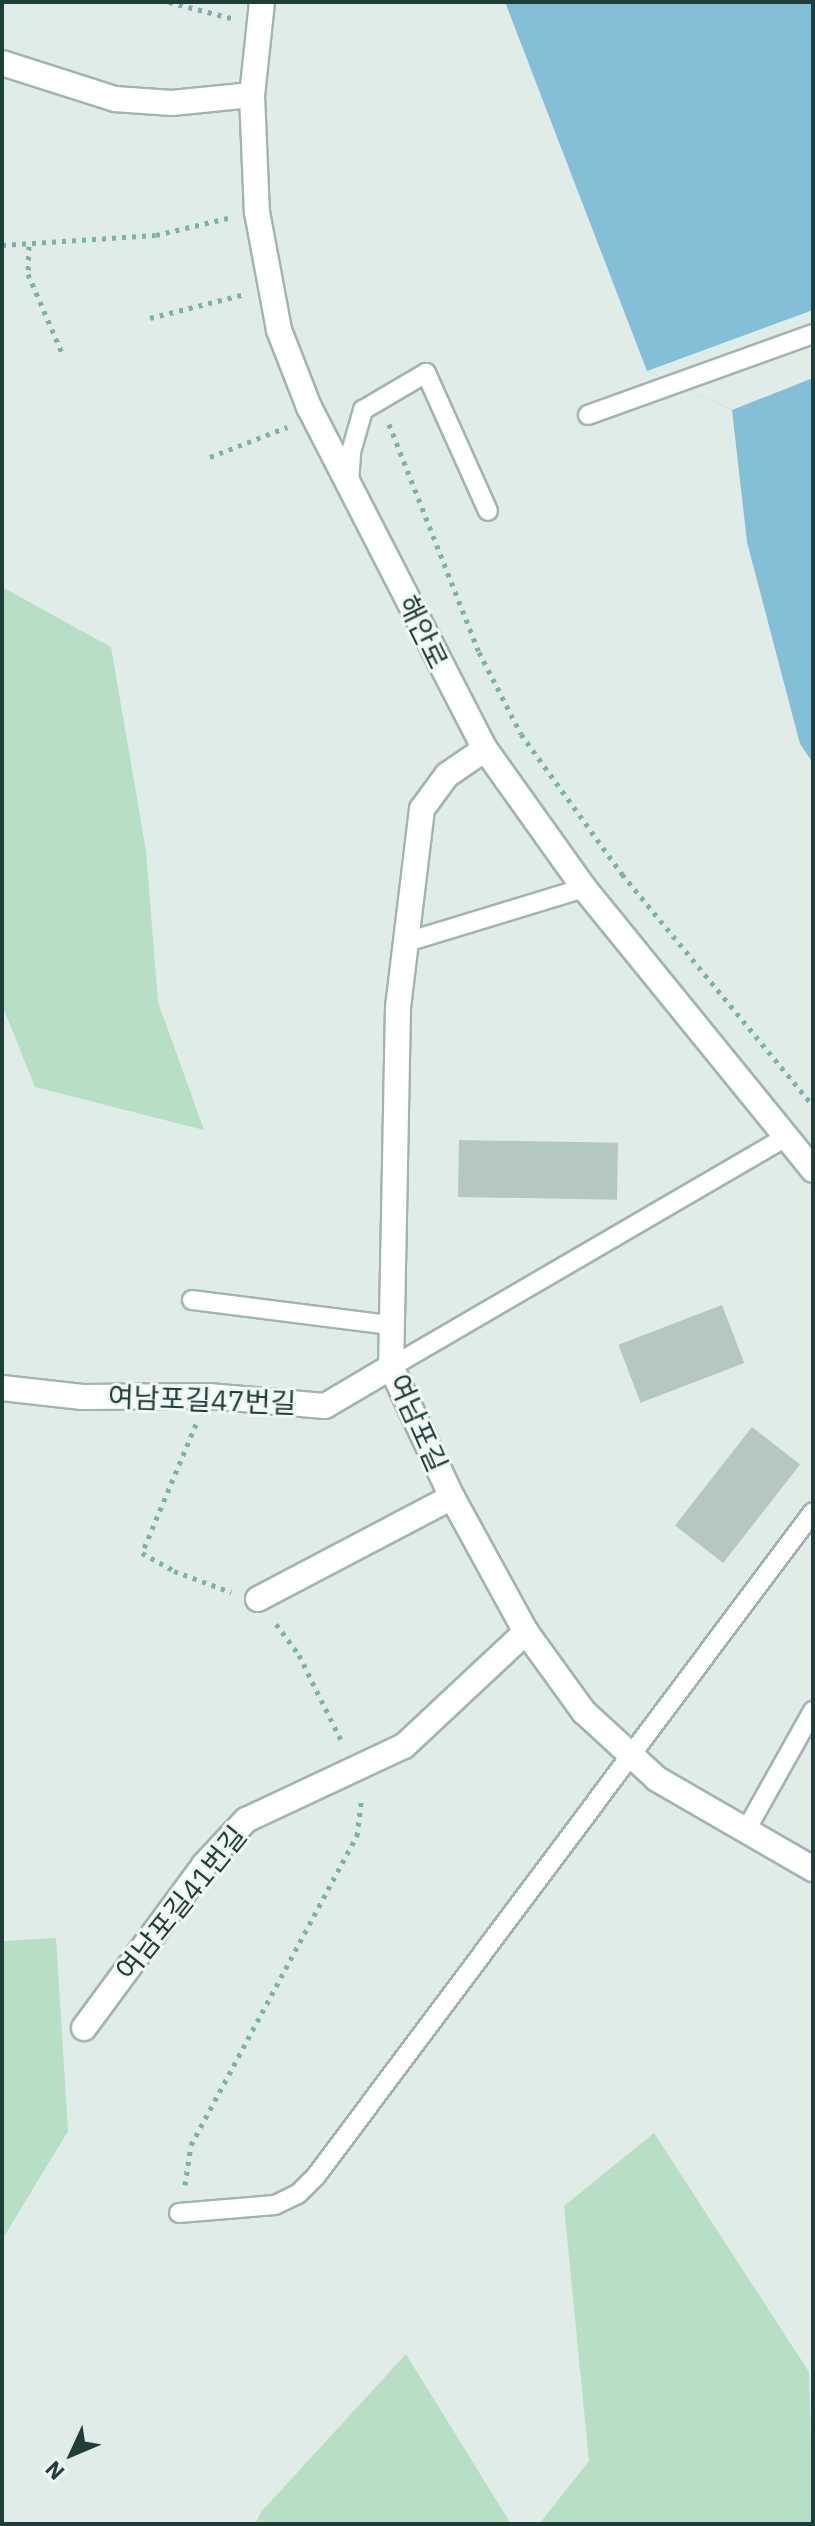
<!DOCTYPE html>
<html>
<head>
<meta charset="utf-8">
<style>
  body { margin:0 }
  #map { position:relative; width:815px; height:2526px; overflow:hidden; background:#e0ece8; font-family:"IBM Plex Sans","Noto Sans KR",sans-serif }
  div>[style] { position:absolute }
  .green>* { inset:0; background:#b7dfc6 }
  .water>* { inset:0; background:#83bfd6 }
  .pier>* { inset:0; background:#e0ece8 }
  .building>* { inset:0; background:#b5c7c1; transform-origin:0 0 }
  .path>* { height:5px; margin-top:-2.5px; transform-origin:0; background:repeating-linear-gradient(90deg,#7db2a8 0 4px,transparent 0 10px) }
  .roads { filter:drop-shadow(2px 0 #a2b4b0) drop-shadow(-2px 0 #a2b4b0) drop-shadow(0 2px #a2b4b0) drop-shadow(0 -2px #a2b4b0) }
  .lane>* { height:18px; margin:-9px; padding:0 9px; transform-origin:9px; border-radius:9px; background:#fff }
  .street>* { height:24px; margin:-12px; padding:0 12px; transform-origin:12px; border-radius:12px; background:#fff }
  .secondary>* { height:24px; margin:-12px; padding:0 12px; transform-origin:12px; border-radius:12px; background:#fff }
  span { translate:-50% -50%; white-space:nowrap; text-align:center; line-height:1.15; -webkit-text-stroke:6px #f0f8f5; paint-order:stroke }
  .street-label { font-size:28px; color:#1f3d39 }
  .frame { position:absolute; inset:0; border:4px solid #1f3d39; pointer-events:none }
  .north { position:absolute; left:32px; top:2414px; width:80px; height:80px; -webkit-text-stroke:6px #f0f8f5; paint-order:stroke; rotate:226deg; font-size:22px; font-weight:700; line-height:32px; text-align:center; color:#1f3d39 }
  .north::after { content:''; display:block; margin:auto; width:28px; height:36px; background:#1f3d39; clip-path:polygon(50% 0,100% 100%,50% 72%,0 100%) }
</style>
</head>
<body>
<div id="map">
  <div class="green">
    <i style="clip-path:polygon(2px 587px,111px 647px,146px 851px,158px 1002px,204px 1130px,35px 1087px,2px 1005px)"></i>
    <i style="clip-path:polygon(56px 1938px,68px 2131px,2px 2240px,2px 1941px)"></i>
    <i style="clip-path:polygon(654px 2133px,809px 2372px,813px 2524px,539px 2524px,589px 2461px,564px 2206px)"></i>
    <i style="clip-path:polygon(406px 2354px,511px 2524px,255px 2524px,261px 2512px)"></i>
  </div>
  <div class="water">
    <i style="clip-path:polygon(505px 2px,813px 2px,813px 763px,800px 744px,747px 542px,732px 410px,647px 371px)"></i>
  </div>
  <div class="pier">
    <i style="clip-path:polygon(813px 310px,813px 378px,732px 410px,647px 371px)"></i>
  </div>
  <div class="building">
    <i style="left:459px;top:1140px;width:159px;height:57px;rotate:1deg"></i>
    <i style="left:722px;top:1305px;width:62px;height:111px;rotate:69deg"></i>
    <i style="left:752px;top:1427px;width:61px;height:125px;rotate:38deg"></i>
  </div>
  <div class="path">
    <i style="left:169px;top:2px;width:64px;rotate:14.5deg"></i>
    <i style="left:2px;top:245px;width:154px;rotate:-3.7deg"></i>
    <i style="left:156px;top:235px;width:74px;rotate:-13.3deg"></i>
    <i style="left:29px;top:246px;width:28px;rotate:92deg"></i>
    <i style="left:28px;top:274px;width:86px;rotate:66.7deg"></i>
    <i style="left:150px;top:318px;width:98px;rotate:-14.2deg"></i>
    <i style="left:389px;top:424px;width:245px;rotate:68.5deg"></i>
    <i style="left:479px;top:652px;width:92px;rotate:62.9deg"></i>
    <i style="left:521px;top:734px;width:173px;rotate:54.2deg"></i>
    <i style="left:622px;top:874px;width:301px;rotate:50.5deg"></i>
    <i style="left:210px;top:457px;width:83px;rotate:-21.3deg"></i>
    <i style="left:196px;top:1424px;width:140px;rotate:112.7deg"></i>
    <i style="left:142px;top:1553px;width:37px;rotate:29deg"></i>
    <i style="left:174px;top:1571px;width:61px;rotate:20.2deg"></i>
    <i style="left:276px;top:1624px;width:39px;rotate:53deg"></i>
    <i style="left:299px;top:1655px;width:99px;rotate:63.7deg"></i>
    <i style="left:185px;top:2185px;width:40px;rotate:-81.5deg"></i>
    <i style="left:191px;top:2145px;width:351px;rotate:-61.8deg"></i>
    <i style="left:357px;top:1836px;width:38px;rotate:-83deg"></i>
  </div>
  <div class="roads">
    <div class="lane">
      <i style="left:588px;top:415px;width:239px;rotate:-19.8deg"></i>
      <i style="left:349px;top:483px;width:31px;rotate:-86deg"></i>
      <i style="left:351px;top:452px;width:44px;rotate:-74.1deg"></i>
      <i style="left:363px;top:410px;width:73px;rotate:-30.4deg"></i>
      <i style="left:426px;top:373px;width:151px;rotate:65.8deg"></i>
      <i style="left:410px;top:941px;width:182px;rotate:-16.9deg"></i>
      <i style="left:192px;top:1300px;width:201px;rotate:7.2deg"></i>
      <i style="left:391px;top:1367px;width:456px;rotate:-30.2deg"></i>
      <i style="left:745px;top:1832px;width:139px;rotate:-60.7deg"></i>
      <i style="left:179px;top:2213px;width:96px;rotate:-4.8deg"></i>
      <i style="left:275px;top:2205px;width:25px;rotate:-26deg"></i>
      <i style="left:298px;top:2194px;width:25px;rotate:-45deg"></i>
      <i style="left:316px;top:2176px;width:829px;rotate:-53.19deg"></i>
    </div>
    <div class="street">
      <i style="left:2px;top:63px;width:119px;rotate:17.7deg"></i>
      <i style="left:115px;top:99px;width:57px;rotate:4deg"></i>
      <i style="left:172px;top:103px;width:80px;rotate:-5.7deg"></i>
      <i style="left:485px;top:749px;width:46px;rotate:145.6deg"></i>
      <i style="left:447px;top:775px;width:42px;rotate:126.3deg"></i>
      <i style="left:422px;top:809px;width:199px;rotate:96.9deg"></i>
      <i style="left:398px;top:1007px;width:360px;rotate:91.1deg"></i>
      <i style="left:391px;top:1367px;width:144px;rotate:64.9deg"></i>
      <i style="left:452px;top:1497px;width:154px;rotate:61.3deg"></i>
      <i style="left:526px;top:1632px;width:99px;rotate:54.1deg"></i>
      <i style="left:584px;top:1712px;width:99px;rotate:42.5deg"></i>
      <i style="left:657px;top:1779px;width:180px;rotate:30deg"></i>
      <i style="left:2px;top:1388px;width:81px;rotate:6.4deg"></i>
      <i style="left:82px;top:1397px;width:126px;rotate:-0.5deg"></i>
      <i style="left:208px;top:1396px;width:117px;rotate:4.9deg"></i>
      <i style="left:325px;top:1406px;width:77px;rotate:-30.6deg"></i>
      <i style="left:258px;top:1599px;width:219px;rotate:-27.7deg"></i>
      <i style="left:84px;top:2028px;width:202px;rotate:-53.6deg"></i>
      <i style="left:204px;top:1865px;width:62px;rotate:-47deg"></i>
      <i style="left:246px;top:1820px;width:174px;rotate:-25.1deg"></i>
      <i style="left:404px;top:1746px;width:167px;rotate:-43.1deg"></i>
    </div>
    <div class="secondary">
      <i style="left:262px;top:2px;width:94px;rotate:96.1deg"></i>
      <i style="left:252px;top:95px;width:117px;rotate:87.6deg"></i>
      <i style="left:257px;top:212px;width:120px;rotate:79.4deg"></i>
      <i style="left:279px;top:330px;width:83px;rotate:68.7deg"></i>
      <i style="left:309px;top:407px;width:385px;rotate:62.8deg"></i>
      <i style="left:485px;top:749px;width:171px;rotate:54.5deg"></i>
      <i style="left:584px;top:888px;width:363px;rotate:50.9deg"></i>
    </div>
  </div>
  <div class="street-label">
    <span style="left:423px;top:632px;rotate:64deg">해안로</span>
    <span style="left:202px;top:1400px;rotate:2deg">여남포길47번길</span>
    <span style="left:418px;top:1423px;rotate:66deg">여남포길</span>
    <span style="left:181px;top:1903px;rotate:-51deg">여남포길41번길</span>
  </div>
  <div class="frame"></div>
  <div class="north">N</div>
</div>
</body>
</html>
